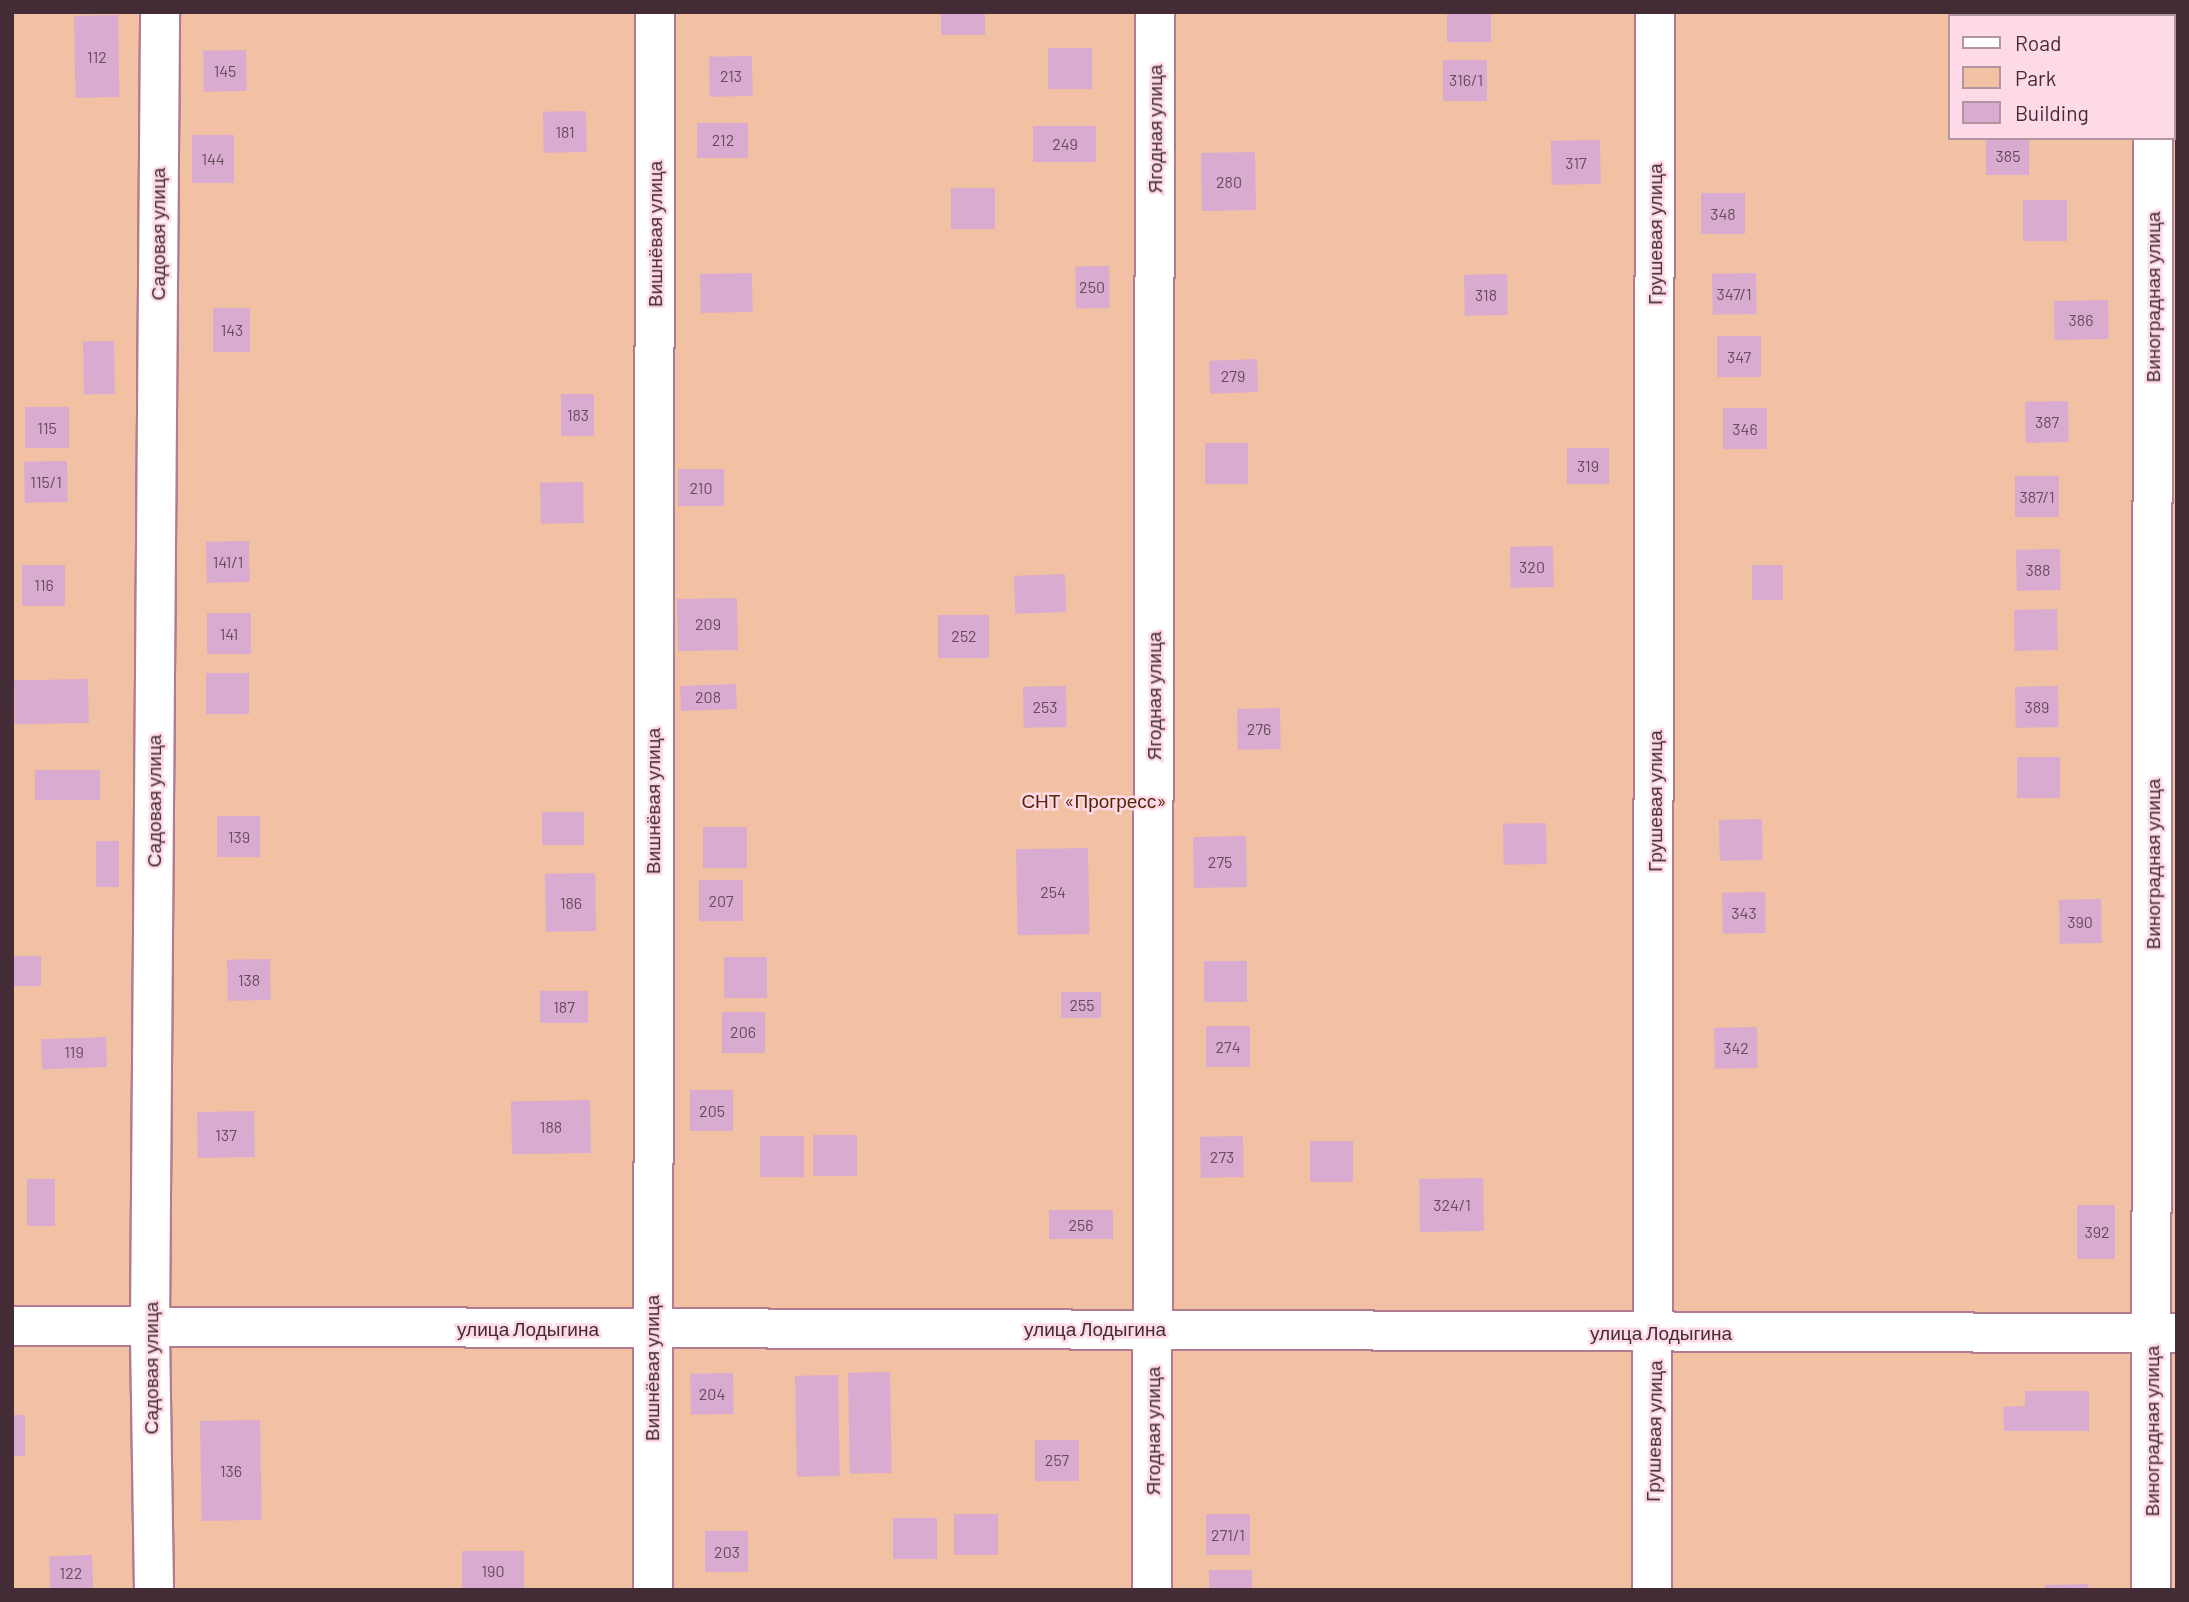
<!DOCTYPE html>
<html>
<head>
<meta charset="utf-8">
<style>
  body { margin:0 }
  #map { position:relative; width:2189px; height:1602px; overflow:hidden; background:#fedae8; font-family:Barlow,sans-serif }
  div>[style] { position:absolute }
  .green>* { inset:0; background:#f2c0a3 }
  .building>* { inset:0; background:#d9abd1; transform-origin:0 0 }
  .roads { filter:drop-shadow(2px 0 #b17c92) drop-shadow(-2px 0 #b17c92) drop-shadow(0 2px #b17c92) drop-shadow(0 -2px #b17c92) }
  .minor>* { height:38px; margin:-19px; padding:0 19px; transform-origin:19px; border-radius:19px; background:#fff }
  span { translate:-50% -50%; white-space:nowrap; text-align:center; line-height:1.15; -webkit-text-stroke:5px #fedae8; paint-order:stroke }
  .number-label { font-size:16px; color:#684c5d }
  .number-label span { -webkit-text-stroke-width:0 }
  .street-label { font-size:19px; color:#432c36 }
  .park-label { font-size:19px; color:#572600 }
  .frame { position:absolute; inset:0; border:14px solid #432c36; pointer-events:none }
  .legend { position:absolute; left:1948px; top:14px; width:228px; height:126px; box-sizing:border-box; background:#fedae8; border:2px solid #b394a1; margin:0; padding:9px 12px; list-style:none; font-size:21px; color:#432c36 }
  .legend li { display:flex; align-items:center; gap:14px; height:35px }
  .legend b { width:35px; border:2px solid #b394a1 }
</style>
</head>
<body>
<div id="map">
  <div class="green">
    <i style="clip-path:polygon(evenodd,12px 12px,2177px 12px,2177px 1590px,12px 1590px,12px 12px,1949px 16px,2173px 16px,2173px 138px,1949px 138px,1949px 16px)"></i>
  </div>
  <div class="building">
    <i style="left:941px;top:12px;width:44px;height:23px"></i>
    <i style="left:1447px;top:12px;width:44px;height:30px"></i>
    <i style="left:118px;top:15px;width:82px;height:44px;rotate:89deg"></i>
    <i style="left:1092px;top:48px;width:41px;height:44px;rotate:90deg"></i>
    <i style="left:246px;top:50px;width:41px;height:43px;rotate:89deg"></i>
    <i style="left:752px;top:56px;width:40px;height:43px;rotate:89deg"></i>
    <i style="left:1443px;top:60px;width:44px;height:41px"></i>
    <i style="left:586px;top:111px;width:41px;height:43px;rotate:89deg"></i>
    <i style="left:697px;top:123px;width:51px;height:35px"></i>
    <i style="left:1096px;top:126px;width:36px;height:63px;rotate:90deg"></i>
    <i style="left:192px;top:135px;width:42px;height:48px"></i>
    <i style="left:1986px;top:138px;width:43px;height:37px"></i>
    <i style="left:1600px;top:140px;width:44px;height:49px;rotate:89deg"></i>
    <i style="left:1255px;top:152px;width:58px;height:54px;rotate:89deg"></i>
    <i style="left:995px;top:188px;width:41px;height:44px;rotate:90deg"></i>
    <i style="left:1745px;top:193px;width:41px;height:44px;rotate:90deg"></i>
    <i style="left:2023px;top:200px;width:44px;height:41px"></i>
    <i style="left:1109px;top:266px;width:42px;height:34px;rotate:89deg"></i>
    <i style="left:752px;top:273px;width:39px;height:52px;rotate:89deg"></i>
    <i style="left:1756px;top:273px;width:41px;height:44px;rotate:89deg"></i>
    <i style="left:1507px;top:274px;width:41px;height:43px;rotate:89deg"></i>
    <i style="left:2108px;top:300px;width:39px;height:54px;rotate:89deg"></i>
    <i style="left:213px;top:308px;width:37px;height:44px"></i>
    <i style="left:1761px;top:336px;width:41px;height:44px;rotate:90deg"></i>
    <i style="left:114px;top:341px;width:53px;height:31px;rotate:89deg"></i>
    <i style="left:1257px;top:359px;width:33px;height:48px;rotate:88deg"></i>
    <i style="left:561px;top:394px;width:33px;height:42px"></i>
    <i style="left:2068px;top:401px;width:41px;height:43px;rotate:89deg"></i>
    <i style="left:69px;top:407px;width:41px;height:44px;rotate:90deg"></i>
    <i style="left:1723px;top:408px;width:44px;height:41px"></i>
    <i style="left:1248px;top:443px;width:41px;height:43px;rotate:90deg"></i>
    <i style="left:1609px;top:448px;width:36px;height:42px;rotate:90deg"></i>
    <i style="left:67px;top:461px;width:41px;height:43px;rotate:89deg"></i>
    <i style="left:724px;top:469px;width:37px;height:46px;rotate:90deg"></i>
    <i style="left:2059px;top:476px;width:41px;height:44px;rotate:90deg"></i>
    <i style="left:583px;top:482px;width:41px;height:43px;rotate:89deg"></i>
    <i style="left:249px;top:541px;width:41px;height:43px;rotate:89deg"></i>
    <i style="left:1553px;top:546px;width:41px;height:43px;rotate:89deg"></i>
    <i style="left:2060px;top:549px;width:41px;height:44px;rotate:89deg"></i>
    <i style="left:22px;top:565px;width:43px;height:41px"></i>
    <i style="left:1752px;top:565px;width:31px;height:35px"></i>
    <i style="left:1065px;top:574px;width:38px;height:51px;rotate:88deg"></i>
    <i style="left:737px;top:598px;width:52px;height:60px;rotate:89deg"></i>
    <i style="left:2057px;top:609px;width:41px;height:43px;rotate:89deg"></i>
    <i style="left:251px;top:613px;width:41px;height:44px;rotate:90deg"></i>
    <i style="left:938px;top:615px;width:51px;height:43px"></i>
    <i style="left:206px;top:673px;width:43px;height:41px"></i>
    <i style="left:88px;top:679px;width:44px;height:74px;rotate:89deg"></i>
    <i style="left:736px;top:684px;width:25px;height:56px;rotate:88deg"></i>
    <i style="left:1066px;top:686px;width:41px;height:43px;rotate:89deg"></i>
    <i style="left:2058px;top:686px;width:41px;height:43px;rotate:89deg"></i>
    <i style="left:1280px;top:708px;width:41px;height:43px;rotate:89deg"></i>
    <i style="left:2060px;top:757px;width:41px;height:43px;rotate:90deg"></i>
    <i style="left:100px;top:770px;width:30px;height:65px;rotate:90deg"></i>
    <i style="left:584px;top:812px;width:33px;height:42px;rotate:90deg"></i>
    <i style="left:260px;top:816px;width:41px;height:43px;rotate:90deg"></i>
    <i style="left:1762px;top:819px;width:41px;height:43px;rotate:89deg"></i>
    <i style="left:1546px;top:823px;width:41px;height:43px;rotate:89deg"></i>
    <i style="left:747px;top:827px;width:41px;height:44px;rotate:90deg"></i>
    <i style="left:1246px;top:836px;width:51px;height:53px;rotate:89deg"></i>
    <i style="left:96px;top:841px;width:23px;height:46px"></i>
    <i style="left:1088px;top:848px;width:86px;height:72px;rotate:89deg"></i>
    <i style="left:595px;top:873px;width:58px;height:50px;rotate:89deg"></i>
    <i style="left:743px;top:880px;width:41px;height:44px;rotate:90deg"></i>
    <i style="left:1765px;top:892px;width:41px;height:43px;rotate:89deg"></i>
    <i style="left:2101px;top:899px;width:44px;height:42px;rotate:89deg"></i>
    <i style="left:41px;top:956px;width:30px;height:29px;rotate:90deg"></i>
    <i style="left:724px;top:957px;width:43px;height:41px"></i>
    <i style="left:270px;top:959px;width:41px;height:43px;rotate:89deg"></i>
    <i style="left:1247px;top:961px;width:41px;height:43px;rotate:90deg"></i>
    <i style="left:588px;top:991px;width:32px;height:48px;rotate:90deg"></i>
    <i style="left:1061px;top:992px;width:40px;height:26px"></i>
    <i style="left:722px;top:1012px;width:43px;height:41px"></i>
    <i style="left:1250px;top:1026px;width:41px;height:44px;rotate:90deg"></i>
    <i style="left:1757px;top:1027px;width:41px;height:43px;rotate:89deg"></i>
    <i style="left:106px;top:1037px;width:30px;height:65px;rotate:88deg"></i>
    <i style="left:733px;top:1090px;width:41px;height:43px;rotate:90deg"></i>
    <i style="left:590px;top:1100px;width:53px;height:79px;rotate:89deg"></i>
    <i style="left:254px;top:1111px;width:46px;height:57px;rotate:89deg"></i>
    <i style="left:857px;top:1135px;width:41px;height:44px;rotate:90deg"></i>
    <i style="left:804px;top:1136px;width:41px;height:44px;rotate:90deg"></i>
    <i style="left:1243px;top:1136px;width:41px;height:43px;rotate:89deg"></i>
    <i style="left:1353px;top:1141px;width:41px;height:43px;rotate:90deg"></i>
    <i style="left:1483px;top:1178px;width:53px;height:64px;rotate:89deg"></i>
    <i style="left:27px;top:1179px;width:28px;height:47px"></i>
    <i style="left:2077px;top:1205px;width:38px;height:54px"></i>
    <i style="left:1113px;top:1210px;width:29px;height:64px;rotate:90deg"></i>
    <i style="left:890px;top:1372px;width:101px;height:42px;rotate:89deg"></i>
    <i style="left:733px;top:1373px;width:41px;height:43px;rotate:89deg"></i>
    <i style="left:838px;top:1375px;width:101px;height:43px;rotate:89deg"></i>
    <i style="clip-path:polygon(2025px 1391px,2089px 1391px,2089px 1431px,2004px 1431px,2003px 1407px,2025px 1406px)"></i>
    <i style="left:12px;top:1415px;width:13px;height:41px"></i>
    <i style="left:260px;top:1420px;width:100px;height:60px;rotate:89deg"></i>
    <i style="left:1035px;top:1440px;width:44px;height:41px"></i>
    <i style="left:954px;top:1514px;width:44px;height:41px"></i>
    <i style="left:1250px;top:1514px;width:41px;height:44px;rotate:90deg"></i>
    <i style="left:937px;top:1518px;width:41px;height:44px;rotate:90deg"></i>
    <i style="left:705px;top:1531px;width:43px;height:41px"></i>
    <i style="left:524px;top:1551px;width:39px;height:62px;rotate:90deg"></i>
    <i style="left:92px;top:1555px;width:35px;height:43px;rotate:88deg"></i>
    <i style="left:1252px;top:1570px;width:20px;height:43px;rotate:90deg"></i>
    <i style="clip-path:polygon(2088px 1584px,2088px 1590px,2045px 1590px,2045px 1585px)"></i>
  </div>
  <div class="roads">
    <div class="minor">
      <i style="left:2153px;top:16px;width:4px;rotate:-90deg"></i>
      <i style="left:12px;top:1326px;width:2165px;rotate:0.19deg"></i>
      <i style="left:154px;top:1590px;width:264px;rotate:-90.9deg"></i>
      <i style="left:150px;top:1326px;width:1314px;rotate:-89.56deg"></i>
      <i style="left:653px;top:1590px;width:1578px;rotate:-89.93deg"></i>
      <i style="left:1152px;top:1590px;width:1578px;rotate:-89.89deg"></i>
      <i style="left:1652px;top:1590px;width:1578px;rotate:-89.89deg"></i>
      <i style="left:2151px;top:1590px;width:1452px;rotate:-89.92deg"></i>
    </div>
  </div>
  <div class="number-label">
    <span style="left:97px;top:57px">112</span>
    <span style="left:225px;top:71px">145</span>
    <span style="left:731px;top:76px">213</span>
    <span style="left:1466px;top:80px">316/1</span>
    <span style="left:565px;top:132px">181</span>
    <span style="left:723px;top:140px">212</span>
    <span style="left:1065px;top:144px">249</span>
    <span style="left:2008px;top:156px">385</span>
    <span style="left:213px;top:159px">144</span>
    <span style="left:1576px;top:163px">317</span>
    <span style="left:1229px;top:182px">280</span>
    <span style="left:1723px;top:214px">348</span>
    <span style="left:1092px;top:287px">250</span>
    <span style="left:1734px;top:294px">347/1</span>
    <span style="left:1486px;top:295px">318</span>
    <span style="left:2081px;top:320px">386</span>
    <span style="left:232px;top:330px">143</span>
    <span style="left:1739px;top:357px">347</span>
    <span style="left:1233px;top:376px">279</span>
    <span style="left:578px;top:415px">183</span>
    <span style="left:2047px;top:422px">387</span>
    <span style="left:47px;top:428px">115</span>
    <span style="left:1745px;top:429px">346</span>
    <span style="left:1588px;top:466px">319</span>
    <span style="left:46px;top:482px">115/1</span>
    <span style="left:701px;top:488px">210</span>
    <span style="left:2037px;top:497px">387/1</span>
    <span style="left:228px;top:562px">141/1</span>
    <span style="left:1532px;top:567px">320</span>
    <span style="left:2038px;top:570px">388</span>
    <span style="left:44px;top:585px">116</span>
    <span style="left:708px;top:624px">209</span>
    <span style="left:229px;top:634px">141</span>
    <span style="left:964px;top:636px">252</span>
    <span style="left:708px;top:697px">208</span>
    <span style="left:1045px;top:707px">253</span>
    <span style="left:2037px;top:707px">389</span>
    <span style="left:1259px;top:729px">276</span>
    <span style="left:239px;top:837px">139</span>
    <span style="left:1220px;top:862px">275</span>
    <span style="left:1053px;top:892px">254</span>
    <span style="left:721px;top:901px">207</span>
    <span style="left:571px;top:903px">186</span>
    <span style="left:1744px;top:913px">343</span>
    <span style="left:2080px;top:922px">390</span>
    <span style="left:249px;top:980px">138</span>
    <span style="left:1082px;top:1005px">255</span>
    <span style="left:564px;top:1007px">187</span>
    <span style="left:743px;top:1032px">206</span>
    <span style="left:1228px;top:1047px">274</span>
    <span style="left:1736px;top:1048px">342</span>
    <span style="left:74px;top:1052px">119</span>
    <span style="left:712px;top:1111px">205</span>
    <span style="left:551px;top:1127px">188</span>
    <span style="left:226px;top:1135px">137</span>
    <span style="left:1222px;top:1157px">273</span>
    <span style="left:1452px;top:1205px">324/1</span>
    <span style="left:1081px;top:1225px">256</span>
    <span style="left:2097px;top:1232px">392</span>
    <span style="left:712px;top:1394px">204</span>
    <span style="left:1057px;top:1460px">257</span>
    <span style="left:231px;top:1471px">136</span>
    <span style="left:1228px;top:1535px">271/1</span>
    <span style="left:727px;top:1552px">203</span>
    <span style="left:493px;top:1571px">190</span>
    <span style="left:71px;top:1573px">122</span>
  </div>
  <div class="street-label">
    <span style="left:1155px;top:129px;rotate:-90deg">Ягодная улица</span>
    <span style="left:158px;top:234px;rotate:-90deg">Садовая улица</span>
    <span style="left:655px;top:234px;rotate:-90deg">Вишнёвая улица</span>
    <span style="left:1655px;top:234px;rotate:-90deg">Грушевая улица</span>
    <span style="left:2153px;top:297px;rotate:-90deg">Виноградная улица</span>
    <span style="left:1154px;top:696px;rotate:-90deg">Ягодная улица</span>
    <span style="left:154px;top:801px;rotate:-90deg">Садовая улица</span>
    <span style="left:653px;top:801px;rotate:-90deg">Вишнёвая улица</span>
    <span style="left:1655px;top:801px;rotate:-90deg">Грушевая улица</span>
    <span style="left:2153px;top:864px;rotate:-90deg">Виноградная улица</span>
    <span style="left:528px;top:1329px">улица Лодыгина</span>
    <span style="left:1095px;top:1329px">улица Лодыгина</span>
    <span style="left:1661px;top:1333px">улица Лодыгина</span>
    <span style="left:151px;top:1368px;rotate:-90deg">Садовая улица</span>
    <span style="left:652px;top:1368px;rotate:-90deg">Вишнёвая улица</span>
    <span style="left:1153px;top:1431px;rotate:-90deg">Ягодная улица</span>
    <span style="left:1654px;top:1431px;rotate:-89deg">Грушевая улица</span>
    <span style="left:2152px;top:1431px;rotate:-90deg">Виноградная улица</span>
  </div>
  <div class="park-label">
    <span style="left:1094px;top:801px">СНТ «Прогресс»</span>
  </div>
  <div class="frame"></div>
  <ul class="legend">
  <li><b style="height:9px;background:#fff"></b>Road</li>
  <li><b style="height:19px;background:#f2c0a3"></b>Park</li>
  <li><b style="height:19px;background:#d9abd1"></b>Building</li>
  </ul>
</div>
</body>
</html>
